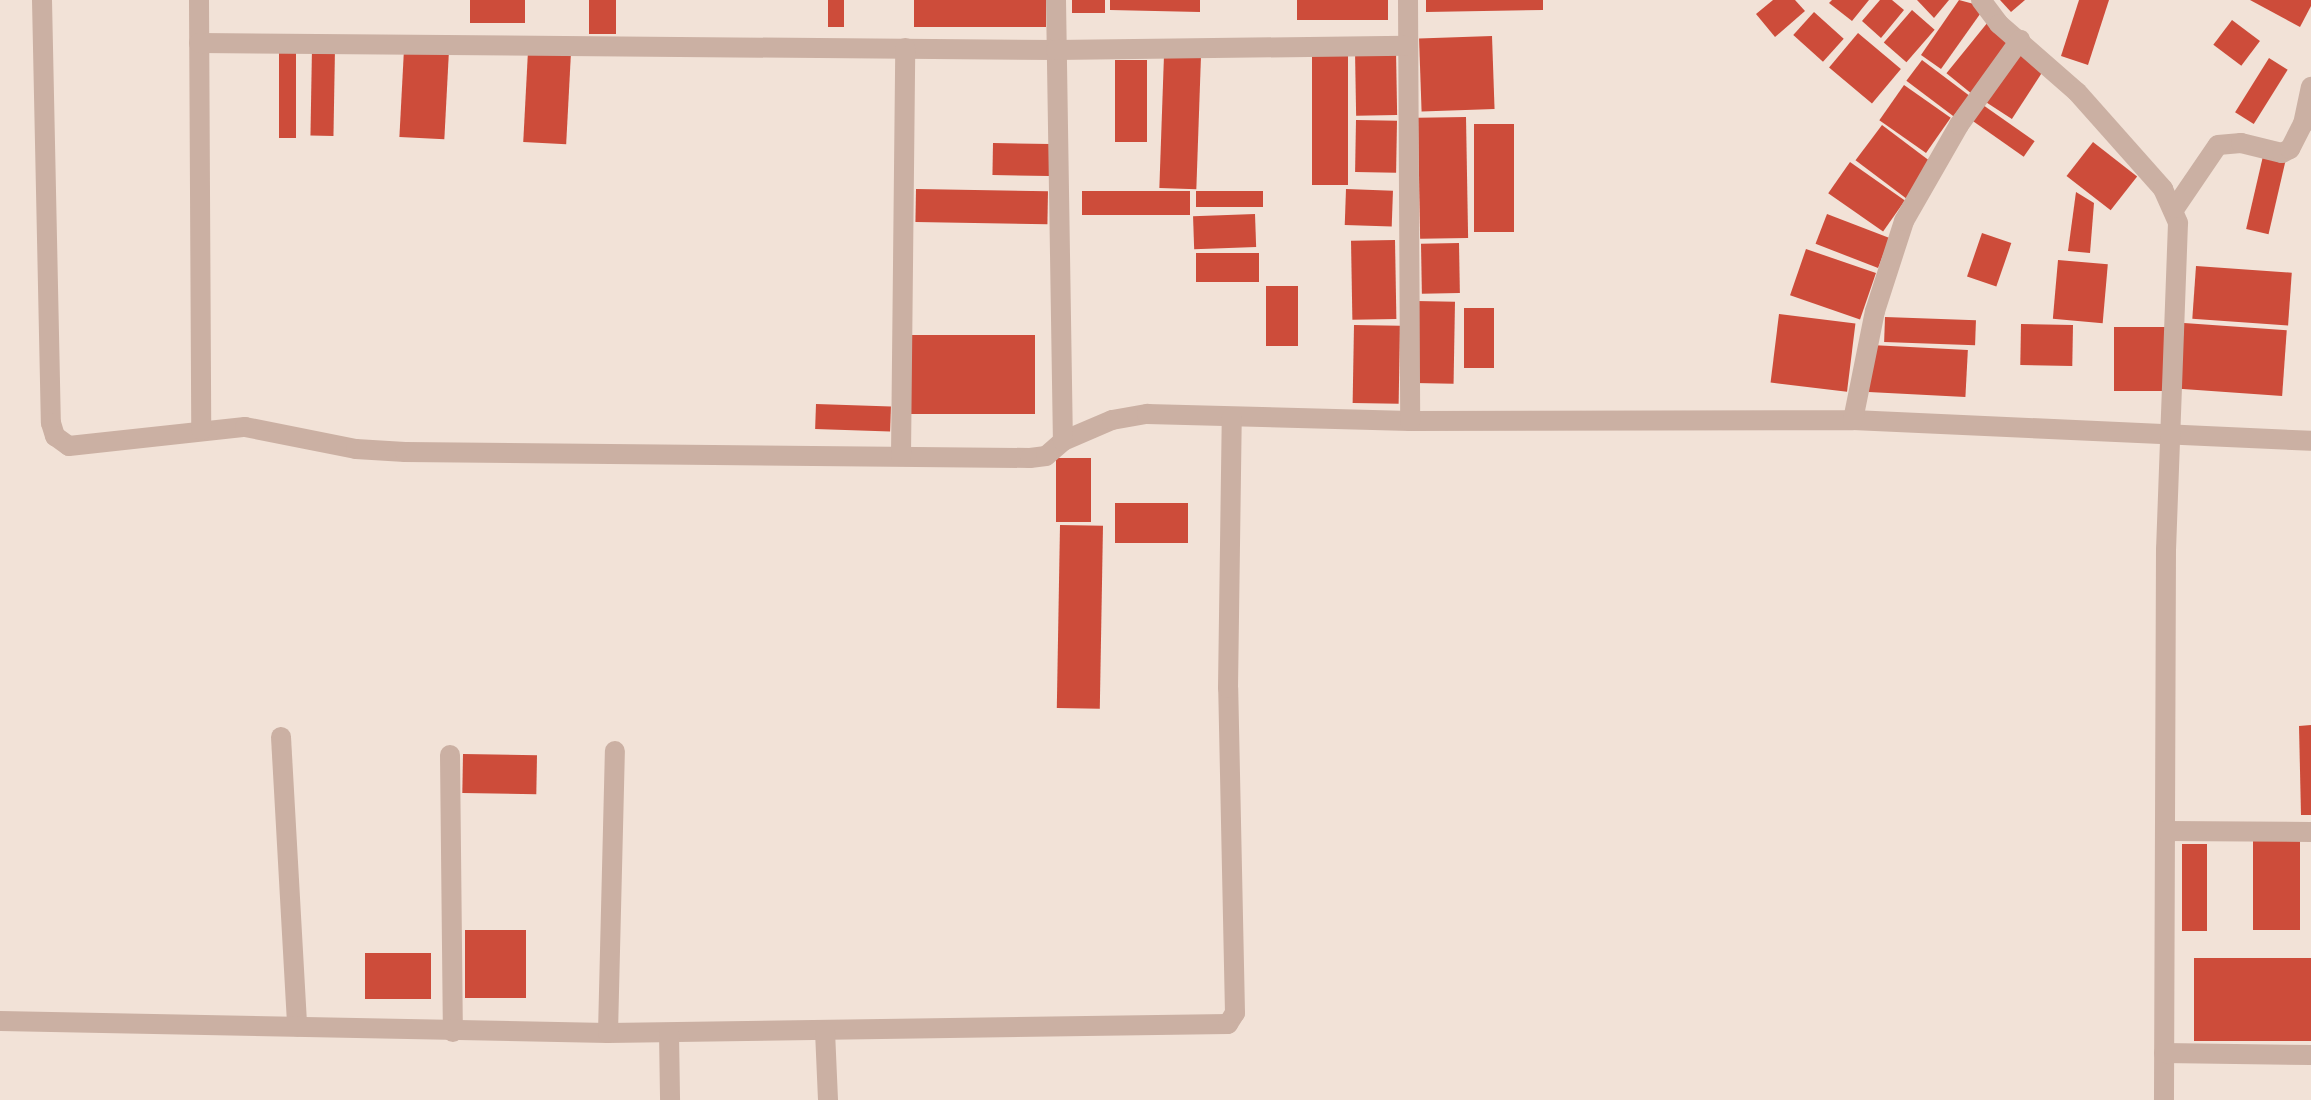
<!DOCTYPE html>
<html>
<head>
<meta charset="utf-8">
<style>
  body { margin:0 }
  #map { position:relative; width:2311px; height:1100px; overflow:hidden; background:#f2e2d7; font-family:Jost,sans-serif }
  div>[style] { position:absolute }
  .building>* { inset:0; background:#cd4c3a; transform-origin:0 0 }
  .minor>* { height:20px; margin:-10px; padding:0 10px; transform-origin:10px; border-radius:10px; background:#cbb0a3 }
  span { translate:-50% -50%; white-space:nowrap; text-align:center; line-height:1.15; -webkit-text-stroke:8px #faede3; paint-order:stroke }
</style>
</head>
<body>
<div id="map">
  <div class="building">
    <i style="left:470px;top:0;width:55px;height:23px"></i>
    <i style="left:589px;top:0;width:27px;height:34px"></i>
    <i style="left:828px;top:0;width:16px;height:27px"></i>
    <i style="left:914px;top:0;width:132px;height:27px"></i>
    <i style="left:1072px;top:0;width:33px;height:13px"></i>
    <i style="clip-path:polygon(1110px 0,1200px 0,1200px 12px,1110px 10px)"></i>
    <i style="left:1297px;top:0;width:91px;height:20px"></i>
    <i style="clip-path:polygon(1426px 0,1543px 0,1543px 10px,1426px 12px)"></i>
    <i style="clip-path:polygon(1773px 0,1795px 0,1805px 11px,1775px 37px,1756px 14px)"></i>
    <i style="clip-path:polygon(1832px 0,1869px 0,1852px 21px,1829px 3px)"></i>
    <i style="clip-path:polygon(1880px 0,1892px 0,1904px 10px,1881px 38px,1862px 21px)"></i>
    <i style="clip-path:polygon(1917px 0,1949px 0,1934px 18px)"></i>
    <i style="clip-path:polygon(1959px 0,1985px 7px,1941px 69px,1921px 55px)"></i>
    <i style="clip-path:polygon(2000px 0,2025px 0,2011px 12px)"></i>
    <i style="clip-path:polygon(2079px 0,2109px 0,2088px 65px,2061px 56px)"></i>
    <i style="clip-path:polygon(2250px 0,2311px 0,2311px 6px,2300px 27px)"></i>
    <i style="left:1912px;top:10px;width:30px;height:43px;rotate:41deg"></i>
    <i style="left:1814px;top:12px;width:40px;height:31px;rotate:42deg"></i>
    <i style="left:2232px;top:20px;width:35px;height:31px;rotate:37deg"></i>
    <i style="left:1988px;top:22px;width:32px;height:66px;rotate:39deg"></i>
    <i style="left:1858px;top:33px;width:56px;height:45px;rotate:40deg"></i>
    <i style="left:1492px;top:36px;width:73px;height:73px;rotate:88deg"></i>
    <i style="left:335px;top:48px;width:88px;height:23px;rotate:91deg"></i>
    <i style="left:404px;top:49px;width:45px;height:88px;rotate:3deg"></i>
    <i style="left:2018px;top:49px;width:33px;height:62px;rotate:33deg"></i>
    <i style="left:1396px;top:50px;width:65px;height:41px;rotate:89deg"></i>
    <i style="left:279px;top:51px;width:17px;height:87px"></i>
    <i style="left:528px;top:51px;width:43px;height:91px;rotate:3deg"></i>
    <i style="left:1312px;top:54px;width:36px;height:131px"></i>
    <i style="left:1164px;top:55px;width:37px;height:133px;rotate:2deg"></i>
    <i style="left:2269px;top:58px;width:22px;height:64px;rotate:32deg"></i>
    <i style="left:1115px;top:60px;width:32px;height:82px"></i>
    <i style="left:1922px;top:60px;width:59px;height:26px;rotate:37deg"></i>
    <i style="left:1904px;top:85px;width:57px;height:43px;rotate:35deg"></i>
    <i style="left:1983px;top:105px;width:63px;height:19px;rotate:35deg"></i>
    <i style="left:1466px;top:117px;width:121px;height:48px;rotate:89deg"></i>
    <i style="left:1356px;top:120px;width:41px;height:52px;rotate:1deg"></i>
    <i style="left:1474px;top:124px;width:40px;height:108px"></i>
    <i style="left:1882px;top:125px;width:64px;height:44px;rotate:37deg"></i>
    <i style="left:2093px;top:142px;width:56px;height:43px;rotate:38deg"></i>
    <i style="left:993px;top:143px;width:57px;height:32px;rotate:1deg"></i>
    <i style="left:2263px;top:156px;width:23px;height:75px;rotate:13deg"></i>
    <i style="left:1850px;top:162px;width:67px;height:38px;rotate:35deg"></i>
    <i style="left:916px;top:189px;width:132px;height:33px;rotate:1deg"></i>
    <i style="left:1346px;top:189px;width:47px;height:36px;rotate:2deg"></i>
    <i style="left:1190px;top:191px;width:24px;height:108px;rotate:90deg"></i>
    <i style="left:1196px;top:191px;width:67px;height:16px"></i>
    <i style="clip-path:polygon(2076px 192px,2094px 203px,2090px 253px,2068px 251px)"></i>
    <i style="left:1255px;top:214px;width:33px;height:62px;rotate:88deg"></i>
    <i style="left:1827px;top:214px;width:67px;height:32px;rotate:21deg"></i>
    <i style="left:1982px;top:233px;width:31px;height:46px;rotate:19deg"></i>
    <i style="left:1395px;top:240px;width:79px;height:44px;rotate:89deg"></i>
    <i style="left:1459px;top:243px;width:50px;height:38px;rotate:89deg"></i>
    <i style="left:1806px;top:249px;width:74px;height:49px;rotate:19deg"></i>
    <i style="left:1196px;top:253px;width:63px;height:29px"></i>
    <i style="left:2058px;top:260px;width:50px;height:59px;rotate:5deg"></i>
    <i style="left:2196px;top:266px;width:96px;height:53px;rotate:4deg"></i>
    <i style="left:1298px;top:286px;width:60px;height:32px;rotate:90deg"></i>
    <i style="left:1416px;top:301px;width:39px;height:82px;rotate:1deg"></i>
    <i style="left:1464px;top:308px;width:30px;height:60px"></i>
    <i style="left:1779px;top:314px;width:77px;height:69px;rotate:7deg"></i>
    <i style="left:1885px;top:317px;width:91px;height:25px;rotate:2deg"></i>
    <i style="left:2184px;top:323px;width:103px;height:66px;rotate:4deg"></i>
    <i style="left:2021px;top:324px;width:52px;height:41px;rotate:1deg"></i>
    <i style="left:1354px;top:325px;width:46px;height:78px;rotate:1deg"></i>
    <i style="left:2114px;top:327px;width:52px;height:64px"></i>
    <i style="left:911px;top:335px;width:124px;height:79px"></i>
    <i style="left:1871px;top:345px;width:97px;height:47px;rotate:3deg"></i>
    <i style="left:816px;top:404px;width:75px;height:25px;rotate:2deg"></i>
    <i style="left:1056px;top:458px;width:35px;height:64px"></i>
    <i style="left:1115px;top:503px;width:73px;height:40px"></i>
    <i style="left:1060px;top:525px;width:43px;height:183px;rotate:1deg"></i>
    <i style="clip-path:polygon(2311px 725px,2311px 815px,2301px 815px,2299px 726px)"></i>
    <i style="left:463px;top:754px;width:74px;height:39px;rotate:1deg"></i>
    <i style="left:2253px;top:841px;width:47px;height:89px"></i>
    <i style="left:2182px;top:844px;width:25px;height:87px"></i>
    <i style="left:465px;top:930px;width:61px;height:68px"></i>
    <i style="left:431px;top:953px;width:46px;height:66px;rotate:90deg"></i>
    <i style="left:2311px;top:958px;width:83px;height:117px;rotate:90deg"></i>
  </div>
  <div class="minor">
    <i style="left:42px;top:0;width:423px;rotate:88.8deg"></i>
    <i style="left:51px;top:423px;width:14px;rotate:73deg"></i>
    <i style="left:55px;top:436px;width:17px;rotate:36deg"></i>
    <i style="left:69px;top:446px;width:177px;rotate:-6.2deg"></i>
    <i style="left:245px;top:427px;width:113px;rotate:11.2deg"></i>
    <i style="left:356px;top:449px;width:49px;rotate:3.5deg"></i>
    <i style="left:405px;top:452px;width:625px;rotate:0.55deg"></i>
    <i style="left:1030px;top:458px;width:16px;rotate:-7deg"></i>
    <i style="left:1046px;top:456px;width:23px;rotate:-41deg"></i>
    <i style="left:1063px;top:441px;width:53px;rotate:-23.2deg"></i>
    <i style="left:1112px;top:420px;width:36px;rotate:-10deg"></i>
    <i style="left:1147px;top:414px;width:263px;rotate:1.5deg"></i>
    <i style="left:1410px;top:421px;width:443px;rotate:-0.1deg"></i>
    <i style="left:1853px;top:420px;width:458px;rotate:2.6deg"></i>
    <i style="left:199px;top:0;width:430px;rotate:89.7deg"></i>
    <i style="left:1056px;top:0;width:441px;rotate:89.1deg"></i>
    <i style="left:1408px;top:0;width:421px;rotate:89.7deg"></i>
    <i style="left:1981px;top:0;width:30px;rotate:53deg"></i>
    <i style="left:1999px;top:24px;width:103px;rotate:41.1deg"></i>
    <i style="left:2077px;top:92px;width:130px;rotate:48.4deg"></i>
    <i style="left:2163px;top:189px;width:37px;rotate:66deg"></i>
    <i style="left:2178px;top:223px;width:326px;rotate:92.1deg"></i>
    <i style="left:2166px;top:549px;width:551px;rotate:90.21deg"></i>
    <i style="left:199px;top:43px;width:857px;rotate:0.47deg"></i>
    <i style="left:1056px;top:50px;width:350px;rotate:-0.7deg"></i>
    <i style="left:2175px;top:208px;width:76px;rotate:-55.7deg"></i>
    <i style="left:2218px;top:145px;width:23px;rotate:-5deg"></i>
    <i style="left:2241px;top:143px;width:42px;rotate:13.7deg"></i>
    <i style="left:2282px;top:153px;width:9px;rotate:-27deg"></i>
    <i style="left:2290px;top:149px;width:28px;rotate:-63deg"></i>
    <i style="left:2303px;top:124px;width:38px;rotate:-78deg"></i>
    <i style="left:1853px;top:420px;width:111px;rotate:-78.6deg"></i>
    <i style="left:1875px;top:311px;width:95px;rotate:-72.1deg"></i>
    <i style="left:1904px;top:221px;width:111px;rotate:-60.2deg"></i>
    <i style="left:1959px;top:125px;width:105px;rotate:-54.3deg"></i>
    <i style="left:901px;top:456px;width:408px;rotate:-89.4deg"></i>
    <i style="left:281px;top:737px;width:290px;rotate:86.8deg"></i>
    <i style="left:450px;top:755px;width:277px;rotate:89.4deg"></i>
    <i style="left:2166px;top:831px;width:145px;rotate:0.4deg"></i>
    <i style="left:0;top:1021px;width:608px;rotate:1.13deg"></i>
    <i style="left:608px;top:1033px;width:620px;rotate:-0.83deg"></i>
    <i style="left:1228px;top:1024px;width:13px;rotate:-58deg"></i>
    <i style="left:1235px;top:1013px;width:325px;rotate:-91.2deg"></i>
    <i style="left:1228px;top:688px;width:270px;rotate:-89.2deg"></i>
    <i style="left:825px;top:1031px;width:69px;rotate:87.5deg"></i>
    <i style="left:608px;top:1033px;width:282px;rotate:-88.6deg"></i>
    <i style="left:669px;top:1033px;width:67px;rotate:89.1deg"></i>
    <i style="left:2164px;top:1053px;width:147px;rotate:0.8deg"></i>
  </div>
</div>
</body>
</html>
